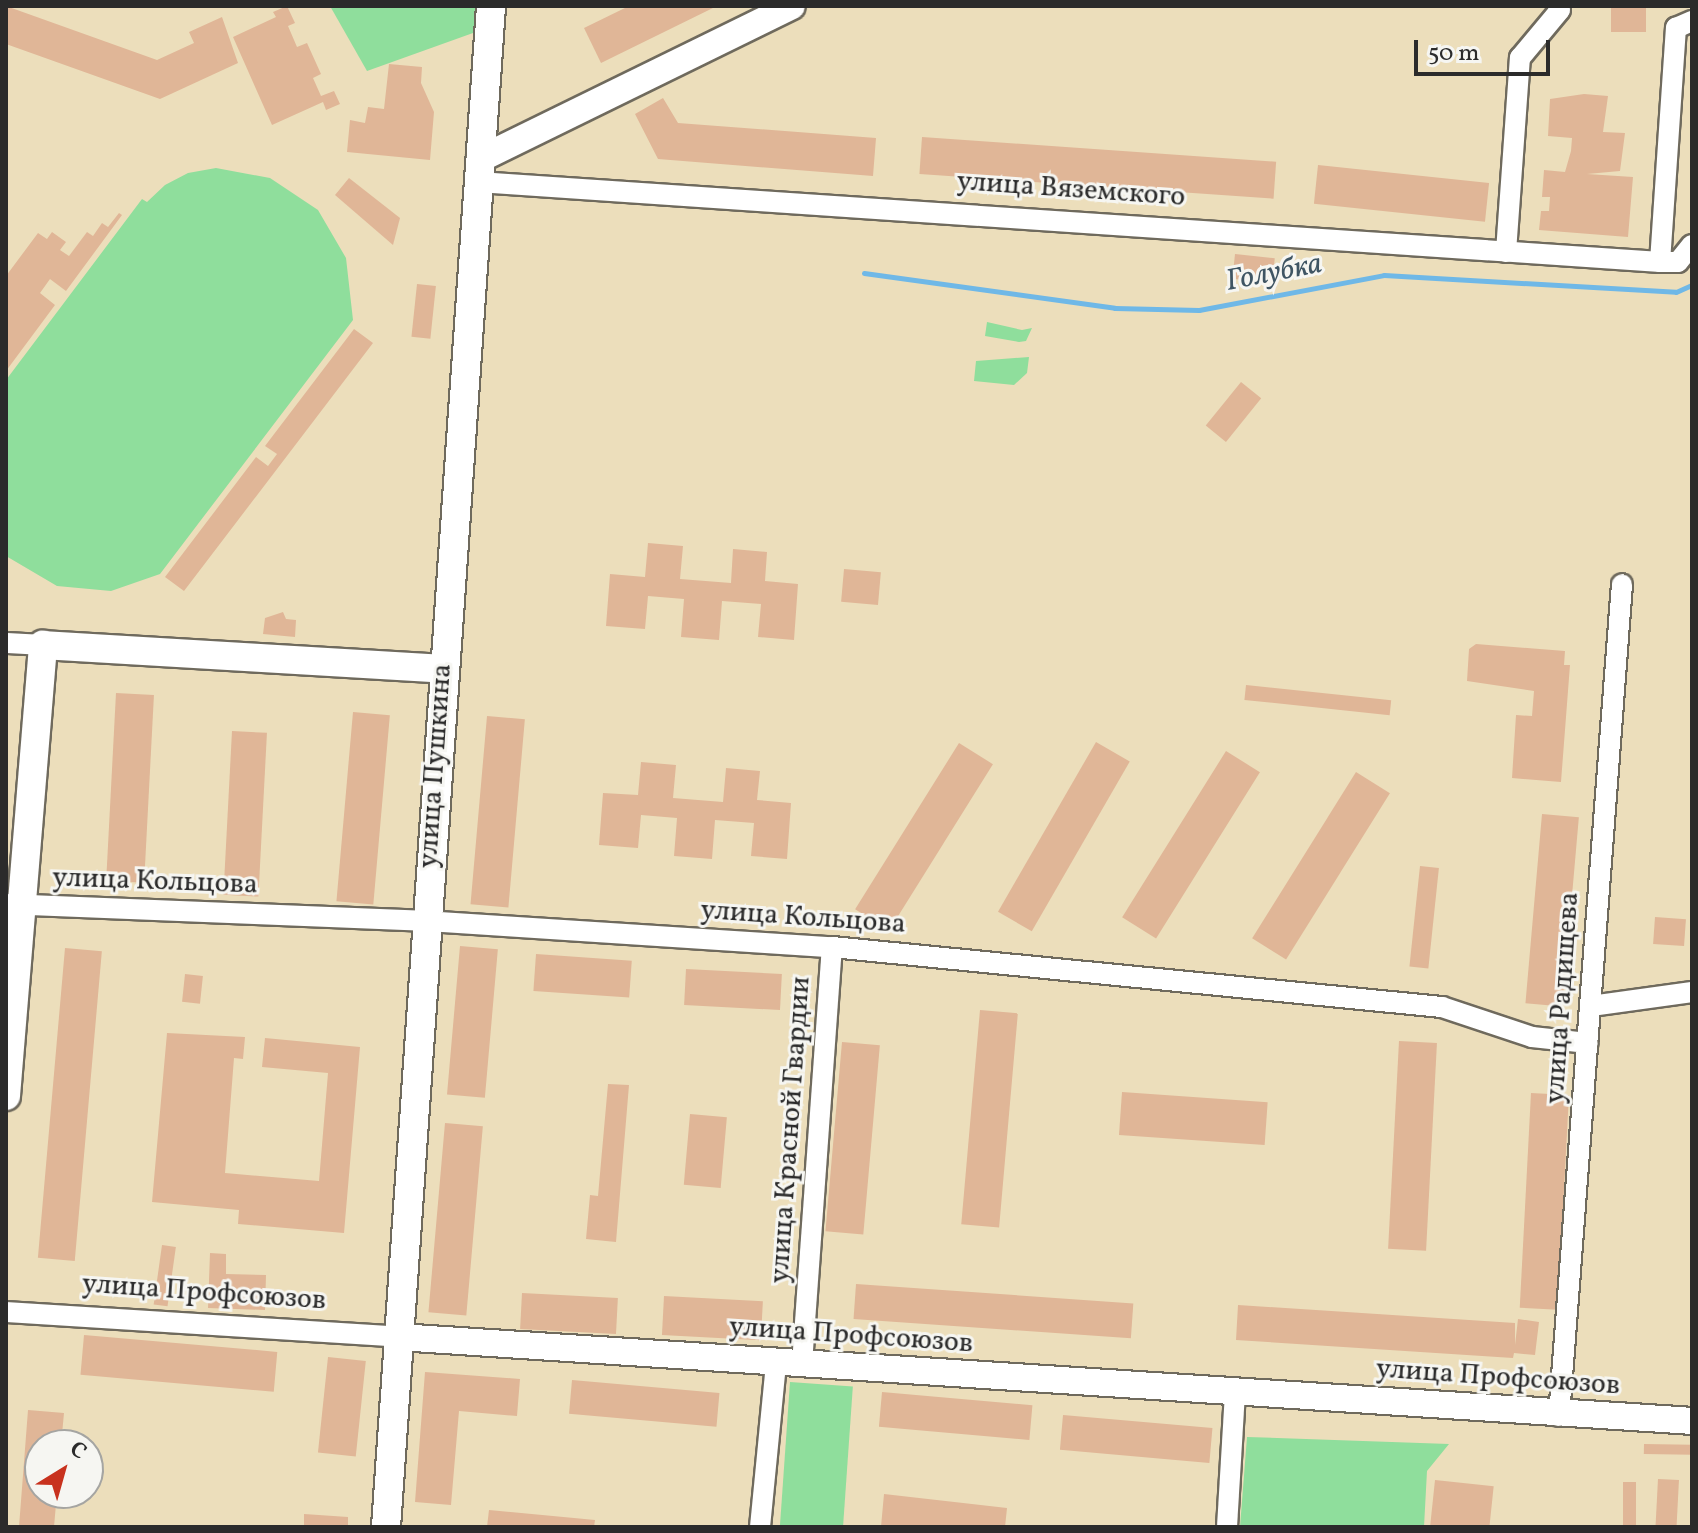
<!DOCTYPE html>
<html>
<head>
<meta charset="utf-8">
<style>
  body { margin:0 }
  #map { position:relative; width:1698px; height:1533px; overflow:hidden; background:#ecdebb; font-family:Vollkorn,serif }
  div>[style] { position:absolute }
  .green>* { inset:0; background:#8fde9c; transform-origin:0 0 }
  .stream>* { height:5px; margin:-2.5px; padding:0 2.5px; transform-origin:2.5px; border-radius:2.5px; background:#6fb8e7 }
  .building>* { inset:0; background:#e0b697; transform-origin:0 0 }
  .roads { filter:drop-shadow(2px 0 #6f6a5d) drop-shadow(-2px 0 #6f6a5d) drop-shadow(0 2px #6f6a5d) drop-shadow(0 -2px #6f6a5d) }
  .minor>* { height:20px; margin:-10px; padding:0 10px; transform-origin:10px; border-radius:10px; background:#fff }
  .tertiary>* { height:26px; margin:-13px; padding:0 13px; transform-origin:13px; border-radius:13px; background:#fff }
  .secondary>* { height:28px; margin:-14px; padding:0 14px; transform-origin:14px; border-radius:14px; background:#fff }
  span { translate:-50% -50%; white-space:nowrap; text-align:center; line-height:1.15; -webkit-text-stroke:6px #f6f6f2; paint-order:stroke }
  .street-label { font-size:28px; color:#2b2b2b }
  .water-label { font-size:30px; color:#3f5563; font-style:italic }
  .frame { position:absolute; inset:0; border:8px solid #2b2b2b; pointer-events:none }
  .north { position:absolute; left:24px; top:1429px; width:80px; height:80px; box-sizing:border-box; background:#f6f6f2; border:2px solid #a5a5a2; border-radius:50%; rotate:37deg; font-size:22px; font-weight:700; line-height:32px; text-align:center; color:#2b2b2b }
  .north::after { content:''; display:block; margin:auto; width:28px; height:36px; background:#c8321e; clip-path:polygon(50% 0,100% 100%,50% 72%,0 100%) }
  .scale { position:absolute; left:1414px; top:40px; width:136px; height:36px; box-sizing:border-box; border:4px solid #2b2b2b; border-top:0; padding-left:10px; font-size:24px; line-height:28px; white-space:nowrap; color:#2b2b2b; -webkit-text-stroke:6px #f6f6f2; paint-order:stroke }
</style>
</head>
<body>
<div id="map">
  <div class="green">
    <i style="clip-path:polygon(330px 6px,475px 6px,476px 17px,473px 33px,367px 71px)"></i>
    <i style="clip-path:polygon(216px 168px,270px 178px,318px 210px,346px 258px,353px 320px,160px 574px,111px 591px,57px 586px,6px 556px,6px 380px,142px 199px,147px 202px,165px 185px,188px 173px)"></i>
    <i style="clip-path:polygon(987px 322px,1022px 330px,1032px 328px,1026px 341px,1019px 342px,985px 336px)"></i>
    <i style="clip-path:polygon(1029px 357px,1027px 373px,1014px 385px,974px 381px,976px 361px)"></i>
    <i style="left:790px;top:1382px;width:63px;height:146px;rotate:4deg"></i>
    <i style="clip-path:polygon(1247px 1437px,1449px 1444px,1427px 1471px,1424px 1527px,1240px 1527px)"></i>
  </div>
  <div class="stream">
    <i style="left:864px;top:273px;width:253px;rotate:7.9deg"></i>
    <i style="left:1115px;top:308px;width:84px;rotate:1.4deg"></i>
    <i style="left:1199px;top:310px;width:188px;rotate:-10.7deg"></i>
    <i style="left:1384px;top:275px;width:292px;rotate:3.3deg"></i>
    <i style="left:1676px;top:292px;width:17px;rotate:-24deg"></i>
  </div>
  <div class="building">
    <i style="clip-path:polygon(6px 6px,157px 60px,194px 43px,189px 32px,222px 17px,238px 63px,160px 99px,6px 44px)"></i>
    <i style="clip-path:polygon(287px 6px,295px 23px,288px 26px,297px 47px,307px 43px,321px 74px,313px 78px,321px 96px,334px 91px,340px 104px,326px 110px,323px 102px,272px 125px,233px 37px,276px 17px,273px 12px)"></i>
    <i style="clip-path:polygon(629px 6px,717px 6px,601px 63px,584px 28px)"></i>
    <i style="left:1611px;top:6px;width:35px;height:26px"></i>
    <i style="clip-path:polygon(389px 64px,422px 67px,421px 83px,434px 112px,430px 160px,347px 152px,350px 120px,365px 123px,368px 107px,384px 109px)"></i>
    <i style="clip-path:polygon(1584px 94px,1608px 96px,1603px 132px,1625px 133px,1620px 171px,1587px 174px,1633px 177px,1628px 237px,1539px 230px,1541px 211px,1549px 211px,1550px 197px,1542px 197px,1544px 170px,1565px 172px,1571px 151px,1572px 138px,1548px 136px,1550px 99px)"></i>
    <i style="clip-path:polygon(663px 98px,678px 123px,876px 138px,873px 176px,658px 159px,635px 114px)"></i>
    <i style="left:922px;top:137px;width:355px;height:37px;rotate:4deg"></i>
    <i style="left:1318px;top:165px;width:172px;height:39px;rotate:6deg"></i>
    <i style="clip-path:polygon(349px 178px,400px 218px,393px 245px,335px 195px)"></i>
    <i style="clip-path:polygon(119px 213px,122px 215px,66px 291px,50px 279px,40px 293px,55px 305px,6px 371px,6px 276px,38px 233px,47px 239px,52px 232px,66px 242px,60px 250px,69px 256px,87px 232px,93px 236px,102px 223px,108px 227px)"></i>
    <i style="left:1235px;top:254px;width:40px;height:25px;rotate:6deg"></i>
    <i style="left:417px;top:284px;width:19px;height:53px;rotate:6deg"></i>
    <i style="clip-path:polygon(354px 329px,373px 343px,184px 591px,165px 577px,256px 457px,268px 466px,277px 454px,265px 446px)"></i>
    <i style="left:1241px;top:382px;width:26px;height:56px;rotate:39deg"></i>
    <i style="clip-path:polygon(648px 543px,683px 546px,680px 579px,731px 583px,733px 549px,767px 552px,765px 581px,798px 584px,794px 640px,758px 637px,761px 604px,722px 601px,719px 640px,681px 637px,684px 599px,648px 596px,645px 629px,606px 626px,610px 574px,645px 577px)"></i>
    <i style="left:844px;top:569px;width:37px;height:33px;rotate:5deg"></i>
    <i style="clip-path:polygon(283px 612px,286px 619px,296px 620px,295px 637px,263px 634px,265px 618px)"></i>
    <i style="clip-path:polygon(1476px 644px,1565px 651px,1564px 665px,1570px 665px,1561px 782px,1512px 778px,1516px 715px,1532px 716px,1534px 691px,1467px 681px,1469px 649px)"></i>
    <i style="left:1246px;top:685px;width:146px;height:15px;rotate:6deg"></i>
    <i style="left:116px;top:693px;width:38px;height:188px;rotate:3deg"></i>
    <i style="left:353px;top:712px;width:37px;height:190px;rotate:5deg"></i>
    <i style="left:487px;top:716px;width:38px;height:189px;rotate:5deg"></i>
    <i style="left:232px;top:731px;width:35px;height:164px;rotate:3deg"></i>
    <i style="left:1096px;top:742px;width:39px;height:196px;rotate:30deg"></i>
    <i style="left:959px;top:743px;width:40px;height:196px;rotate:32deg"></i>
    <i style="left:1226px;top:751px;width:40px;height:196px;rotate:32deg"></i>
    <i style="clip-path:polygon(641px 762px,676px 765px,673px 798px,723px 802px,726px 768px,760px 771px,757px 800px,791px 803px,787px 859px,751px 856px,754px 823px,715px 820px,712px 859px,674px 856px,677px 818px,641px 815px,638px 848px,599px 845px,603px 793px,638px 795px)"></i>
    <i style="left:1356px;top:772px;width:40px;height:196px;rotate:32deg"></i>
    <i style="left:1542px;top:814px;width:37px;height:190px;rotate:5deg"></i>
    <i style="left:1420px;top:866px;width:19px;height:101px;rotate:6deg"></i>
    <i style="left:1655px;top:917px;width:31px;height:27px;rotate:4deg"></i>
    <i style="left:460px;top:946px;width:38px;height:149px;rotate:5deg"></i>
    <i style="left:65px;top:948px;width:37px;height:311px;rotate:5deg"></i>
    <i style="left:536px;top:954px;width:96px;height:37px;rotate:4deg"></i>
    <i style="left:686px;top:969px;width:96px;height:36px;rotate:3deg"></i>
    <i style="left:185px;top:974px;width:18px;height:28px;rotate:6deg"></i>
    <i style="left:980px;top:1010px;width:38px;height:215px;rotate:5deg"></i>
    <i style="clip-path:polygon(167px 1033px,245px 1037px,243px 1059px,234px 1058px,225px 1173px,319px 1181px,328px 1073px,262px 1067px,265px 1038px,360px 1047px,344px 1233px,238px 1224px,239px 1210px,152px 1202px)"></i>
    <i style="left:1399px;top:1041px;width:38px;height:208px;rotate:3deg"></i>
    <i style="left:842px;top:1042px;width:38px;height:190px;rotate:5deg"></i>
    <i style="clip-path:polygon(608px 1084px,629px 1085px,616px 1242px,586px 1239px,590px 1195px,598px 1196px)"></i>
    <i style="left:1122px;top:1092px;width:146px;height:43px;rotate:4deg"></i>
    <i style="left:1531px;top:1093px;width:38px;height:215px;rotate:3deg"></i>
    <i style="left:690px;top:1114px;width:37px;height:71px;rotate:5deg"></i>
    <i style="left:445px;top:1123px;width:38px;height:190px;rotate:5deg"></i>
    <i style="left:162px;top:1245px;width:14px;height:60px;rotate:8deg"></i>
    <i style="clip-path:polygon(210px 1253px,226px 1254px,226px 1274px,266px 1275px,265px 1310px,208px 1308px)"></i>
    <i style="left:856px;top:1284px;width:278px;height:35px;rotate:4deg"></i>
    <i style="left:522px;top:1293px;width:96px;height:36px;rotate:3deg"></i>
    <i style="left:664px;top:1296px;width:99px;height:39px;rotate:3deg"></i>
    <i style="clip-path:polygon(1238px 1305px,1515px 1323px,1515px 1345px,1518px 1319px,1539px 1322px,1535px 1355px,1514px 1353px,1513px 1358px,1236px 1340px)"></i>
    <i style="left:84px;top:1335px;width:194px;height:40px;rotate:5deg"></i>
    <i style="left:328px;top:1357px;width:38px;height:96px;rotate:6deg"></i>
    <i style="clip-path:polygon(425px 1372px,520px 1379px,517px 1416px,459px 1411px,451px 1505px,415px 1502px)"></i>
    <i style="left:572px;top:1380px;width:148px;height:34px;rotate:5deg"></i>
    <i style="left:882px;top:1392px;width:151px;height:35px;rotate:5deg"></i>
    <i style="clip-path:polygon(28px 1410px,64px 1413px,61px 1445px,40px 1445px,40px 1493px,57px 1493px,54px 1527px,19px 1527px)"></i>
    <i style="left:1063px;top:1415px;width:150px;height:35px;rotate:5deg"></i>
    <i style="left:1644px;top:1444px;width:48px;height:10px;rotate:1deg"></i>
    <i style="left:1658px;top:1479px;width:21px;height:48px;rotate:3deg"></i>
    <i style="left:1435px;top:1480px;width:59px;height:47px;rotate:6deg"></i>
    <i style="left:1623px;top:1482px;width:13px;height:45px"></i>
    <i style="clip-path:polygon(884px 1494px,1007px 1508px,1005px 1527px,881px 1527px)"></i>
    <i style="clip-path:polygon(489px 1510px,595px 1520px,594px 1527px,487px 1527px)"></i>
    <i style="clip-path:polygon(304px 1514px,348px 1517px,348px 1527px,304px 1527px)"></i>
  </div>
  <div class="roads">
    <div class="minor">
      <i style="left:478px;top:182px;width:1185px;rotate:3.87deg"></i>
      <i style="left:1660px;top:262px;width:18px"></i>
      <i style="left:1678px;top:262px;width:22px;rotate:-51deg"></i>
      <i style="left:1506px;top:252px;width:195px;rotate:-85.9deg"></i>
      <i style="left:1520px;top:58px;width:62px;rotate:-50.2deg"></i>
      <i style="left:1560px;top:10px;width:4px;rotate:-117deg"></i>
      <i style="left:1660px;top:262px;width:235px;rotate:-86.1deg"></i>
      <i style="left:1676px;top:28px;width:17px;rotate:-24deg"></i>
      <i style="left:6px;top:643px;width:37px;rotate:3deg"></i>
      <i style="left:6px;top:904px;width:420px;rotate:2.3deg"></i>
      <i style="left:426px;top:921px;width:407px;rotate:3.7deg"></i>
      <i style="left:832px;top:947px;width:613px;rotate:5.62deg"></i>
      <i style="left:1442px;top:1007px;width:95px;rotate:18.4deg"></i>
      <i style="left:1532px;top:1037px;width:56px;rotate:6.1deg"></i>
      <i style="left:1591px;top:1006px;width:102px;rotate:-7.9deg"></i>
      <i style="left:6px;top:1312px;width:393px;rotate:3.6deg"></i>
      <i style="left:802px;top:1364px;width:418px;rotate:-85.9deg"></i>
      <i style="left:1559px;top:1416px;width:834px;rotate:-85.67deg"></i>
      <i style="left:760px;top:1527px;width:165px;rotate:-84.4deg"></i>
      <i style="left:1227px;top:1527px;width:134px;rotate:-86.6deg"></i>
    </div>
    <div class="tertiary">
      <i style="left:480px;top:159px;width:347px;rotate:-26.1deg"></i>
      <i style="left:398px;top:1337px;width:1297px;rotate:3.71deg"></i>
    </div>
    <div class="secondary">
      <i style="left:6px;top:1096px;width:453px;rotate:-85.3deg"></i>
      <i style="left:43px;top:645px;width:401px;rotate:3.4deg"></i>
      <i style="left:386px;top:1527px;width:1525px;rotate:-86.05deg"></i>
    </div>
  </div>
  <div class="street-label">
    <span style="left:1071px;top:190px;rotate:4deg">улица Вяземского</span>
    <span style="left:436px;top:766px;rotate:-86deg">улица Пушкина</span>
    <span style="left:155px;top:882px;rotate:2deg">улица Кольцова</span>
    <span style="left:803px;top:918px;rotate:4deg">улица Кольцова</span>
    <span style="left:1563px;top:998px;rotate:-86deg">улица Радищева</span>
    <span style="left:791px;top:1130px;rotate:-86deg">улица Красной Гвардии</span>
    <span style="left:204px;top:1293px;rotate:4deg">улица Профсоюзов</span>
    <span style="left:851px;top:1336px;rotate:4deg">улица Профсоюзов</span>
    <span style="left:1498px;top:1378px;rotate:4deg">улица Профсоюзов</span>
  </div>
  <div class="water-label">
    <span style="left:1274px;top:273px;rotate:-11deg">Голубка</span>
  </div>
  <div class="frame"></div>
  <div class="north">С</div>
  <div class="scale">50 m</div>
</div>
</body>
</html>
